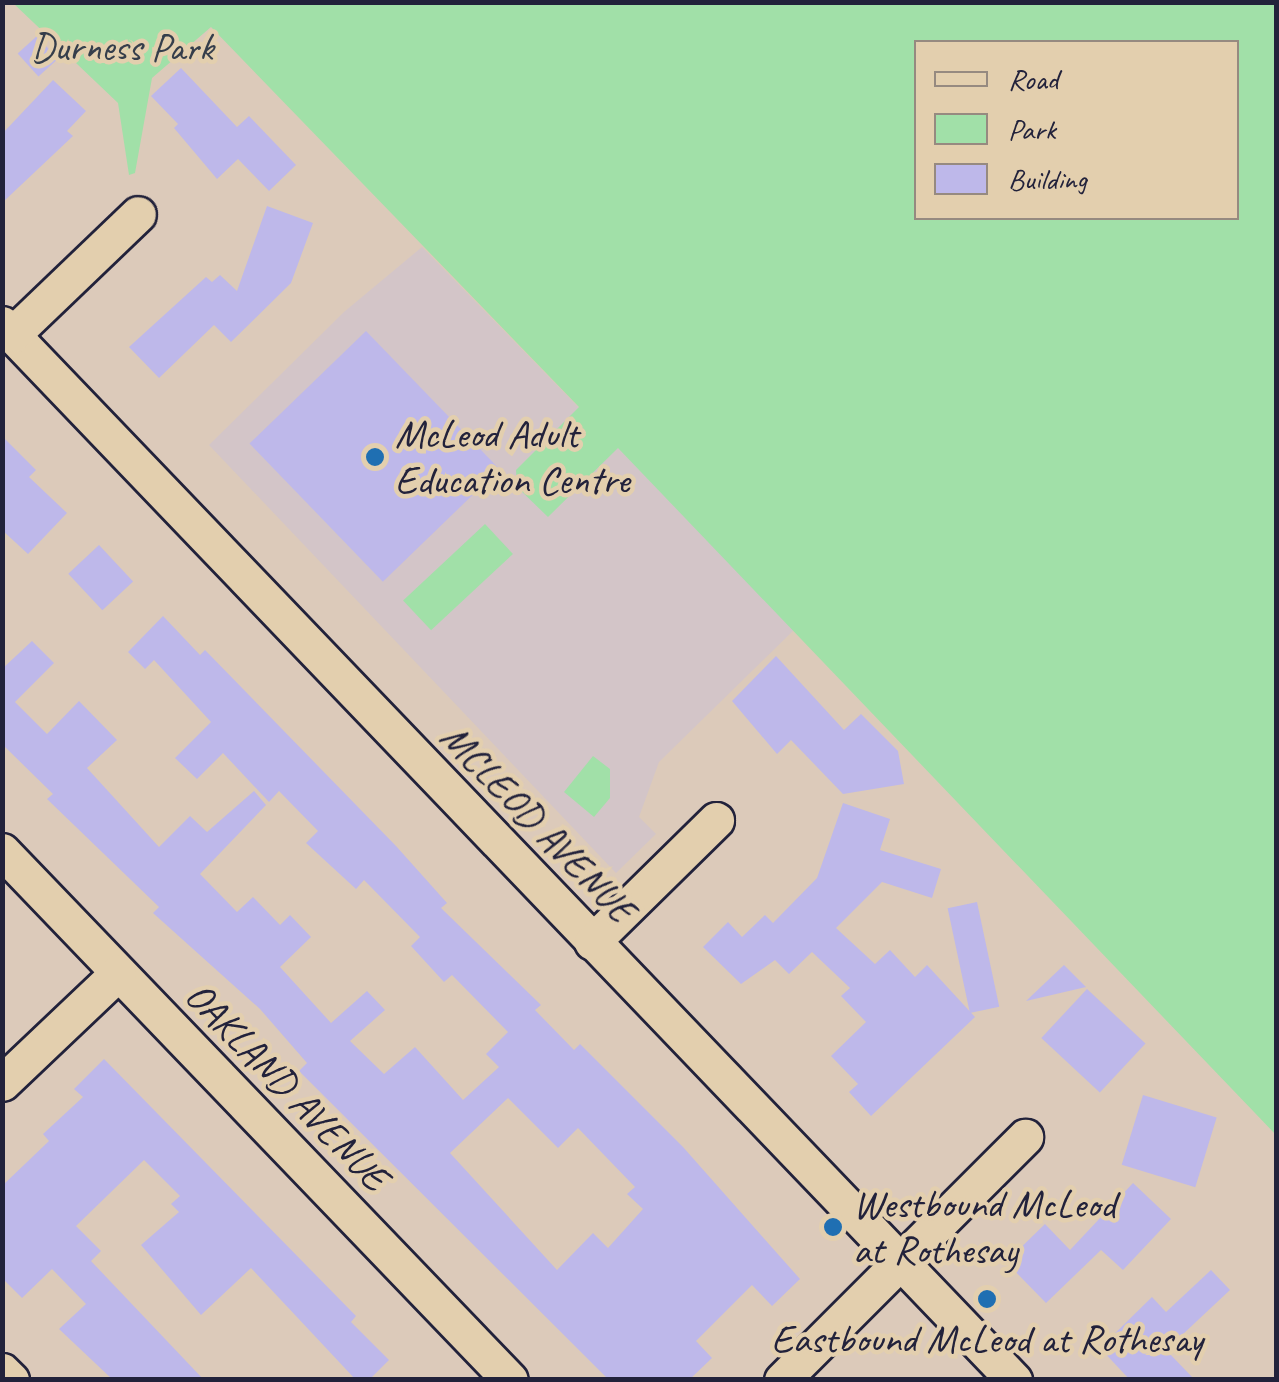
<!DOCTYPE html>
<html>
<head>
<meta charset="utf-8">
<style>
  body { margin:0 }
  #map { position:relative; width:1279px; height:1382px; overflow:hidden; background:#dccaba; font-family:Caveat,sans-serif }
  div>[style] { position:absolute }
  .built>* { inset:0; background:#d3c5c8 }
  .green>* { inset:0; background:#a1e0a8; transform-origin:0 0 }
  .building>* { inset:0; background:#beb8ea; transform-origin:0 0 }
  .roads { filter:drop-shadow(2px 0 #22223b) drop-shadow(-2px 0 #22223b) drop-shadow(0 2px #22223b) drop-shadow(0 -2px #22223b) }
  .minor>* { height:35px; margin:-17.5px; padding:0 17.5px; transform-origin:17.5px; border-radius:17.5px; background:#e3cfae }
  .dots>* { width:28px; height:28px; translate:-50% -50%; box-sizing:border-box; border:5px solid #e3cfae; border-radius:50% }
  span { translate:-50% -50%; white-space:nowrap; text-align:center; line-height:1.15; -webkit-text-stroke:9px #e3cfae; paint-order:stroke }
  .park-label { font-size:40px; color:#353e4b }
  .poi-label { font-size:40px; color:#22223b }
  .left { translate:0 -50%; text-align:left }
  .street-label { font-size:40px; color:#22223b }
  .frame { position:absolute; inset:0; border:5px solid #22223b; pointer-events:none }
  .legend { position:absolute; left:914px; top:40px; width:325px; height:180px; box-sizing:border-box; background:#e3cfae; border:2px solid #968a80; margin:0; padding:12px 18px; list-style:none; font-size:30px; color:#22223b }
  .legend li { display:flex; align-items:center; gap:20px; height:50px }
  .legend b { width:50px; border:2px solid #968a80 }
</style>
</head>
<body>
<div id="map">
  <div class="built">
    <i style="clip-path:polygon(422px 247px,795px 629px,659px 762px,639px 817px,656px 834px,616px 873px,209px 445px,344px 312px)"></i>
  </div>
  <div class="green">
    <i style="clip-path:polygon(evenodd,13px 3px,1276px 3px,1276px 1135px,618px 448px,548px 517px,517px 487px,516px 470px,579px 407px,211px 27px,152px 78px,135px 173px,129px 175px,118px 103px,13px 3px,916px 42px,1236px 42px,1236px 218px,916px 218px,916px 42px)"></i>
    <i style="left:485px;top:524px;width:41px;height:112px;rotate:47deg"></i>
    <i style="clip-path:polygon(593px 756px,610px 769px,610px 798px,594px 817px,564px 792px)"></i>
  </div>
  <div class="building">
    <i style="left:37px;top:36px;width:31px;height:26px;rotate:48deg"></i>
    <i style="clip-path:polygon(181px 68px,237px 127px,249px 116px,296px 165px,269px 191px,238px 159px,217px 179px,174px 128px,178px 124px,151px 96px)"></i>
    <i style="clip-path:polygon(53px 80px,86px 111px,67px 131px,73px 136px,2px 203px,2px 134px)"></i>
    <i style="clip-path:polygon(267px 206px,313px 223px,291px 283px,231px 342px,214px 325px,159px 378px,129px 347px,206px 277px,212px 282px,220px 275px,237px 291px)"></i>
    <i style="left:366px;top:331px;width:192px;height:162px;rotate:46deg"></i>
    <i style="clip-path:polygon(2px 436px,36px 470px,29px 477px,67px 513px,28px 554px,2px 530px)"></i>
    <i style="left:99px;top:545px;width:50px;height:42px;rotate:47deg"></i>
    <i style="clip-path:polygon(evenodd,163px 616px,200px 655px,205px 650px,396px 846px,447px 903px,441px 908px,541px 1005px,535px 1010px,574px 1050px,580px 1044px,683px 1147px,800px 1279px,772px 1306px,752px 1285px,696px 1341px,712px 1358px,689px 1380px,609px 1380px,299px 1071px,307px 1063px,260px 1009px,153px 913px,159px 907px,47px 799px,53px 794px,2px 744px,2px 669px,32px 641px,54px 663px,15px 702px,47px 734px,79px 701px,117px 740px,87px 768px,159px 847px,190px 816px,207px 832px,254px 791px,266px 805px,200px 874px,237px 912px,253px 897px,280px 925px,290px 915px,311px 937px,280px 967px,331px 1023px,367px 991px,385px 1010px,350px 1041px,384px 1074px,415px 1047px,463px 1100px,499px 1067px,486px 1054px,508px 1032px,452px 975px,444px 982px,411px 946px,420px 937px,364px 880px,356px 889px,306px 843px,318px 831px,279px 791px,269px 802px,223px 753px,197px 779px,175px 758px,211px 722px,154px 660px,145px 669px,128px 652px,163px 616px,508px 1098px,558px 1148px,578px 1128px,635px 1187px,627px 1194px,643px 1209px,608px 1248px,593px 1233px,557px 1270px,450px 1153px,508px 1098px)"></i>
    <i style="clip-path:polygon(776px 656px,844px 730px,861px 714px,898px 751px,904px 784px,843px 794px,791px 740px,777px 754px,732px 701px)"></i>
    <i style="clip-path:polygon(843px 803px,890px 819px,880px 850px,941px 869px,932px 898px,882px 882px,836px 928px,875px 964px,890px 950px,915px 977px,927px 965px,975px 1017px,871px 1116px,849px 1092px,858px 1084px,831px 1056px,866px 1022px,841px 996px,850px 988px,812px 952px,789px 974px,775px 960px,741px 984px,703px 947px,728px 922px,742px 937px,765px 915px,773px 923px,817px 878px)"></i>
    <i style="left:977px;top:902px;width:107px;height:30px;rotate:78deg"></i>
    <i style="clip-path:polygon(1064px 965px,1086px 987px,1026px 1001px)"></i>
    <i style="left:1087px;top:989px;width:80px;height:67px;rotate:43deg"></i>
    <i style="clip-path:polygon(104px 1059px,356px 1316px,351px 1322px,389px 1360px,369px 1380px,356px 1380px,251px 1268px,201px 1315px,141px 1245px,179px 1212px,171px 1204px,180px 1196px,144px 1160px,76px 1226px,101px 1251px,91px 1261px,204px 1380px,113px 1380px,59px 1329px,86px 1304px,52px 1269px,22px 1298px,2px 1278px,2px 1186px,49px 1141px,43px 1134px,83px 1097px,74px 1089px)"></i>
    <i style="left:1143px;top:1095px;width:77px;height:73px;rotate:17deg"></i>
    <i style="clip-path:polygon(1133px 1183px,1171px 1219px,1123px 1270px,1101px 1250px,1046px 1303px,1006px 1262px,1045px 1224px,1070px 1250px)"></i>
    <i style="clip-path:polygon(1211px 1270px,1230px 1290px,1166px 1350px,1195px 1380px,1130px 1380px,1100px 1348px,1152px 1297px,1166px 1312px)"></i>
  </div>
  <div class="roads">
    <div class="minor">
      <i style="left:2px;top:324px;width:1463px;rotate:46.22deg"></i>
      <i style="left:13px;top:334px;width:173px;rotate:-43.8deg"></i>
      <i style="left:2px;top:851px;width:733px;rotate:46.16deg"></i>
      <i style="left:592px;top:942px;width:174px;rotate:-44.5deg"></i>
      <i style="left:2px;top:1083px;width:160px;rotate:-43.5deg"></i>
      <i style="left:2px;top:1371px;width:13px;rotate:45deg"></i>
      <i style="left:782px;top:1380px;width:344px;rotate:-45deg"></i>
    </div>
  </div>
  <div class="dots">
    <i style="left:375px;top:457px;background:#1f6fb2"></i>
    <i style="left:833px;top:1227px;background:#1f6fb2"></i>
    <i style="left:987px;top:1299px;background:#1f6fb2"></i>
  </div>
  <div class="park-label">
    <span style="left:122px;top:47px">Durness Park</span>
  </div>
  <div class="poi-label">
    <span class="left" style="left:395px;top:457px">McLeod Adult<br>Education Centre</span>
    <span class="left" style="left:853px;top:1227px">Westbound McLeod<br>at Rothesay</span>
    <span style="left:987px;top:1339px">Eastbound McLeod at Rothesay</span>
  </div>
  <div class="street-label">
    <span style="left:538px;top:823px;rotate:46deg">MCLEOD AVENUE</span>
    <span style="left:287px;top:1086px;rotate:46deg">OAKLAND AVENUE</span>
  </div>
  <div class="frame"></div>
  <ul class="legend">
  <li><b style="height:12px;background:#e3cfae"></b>Road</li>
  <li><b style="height:28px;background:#a1e0a8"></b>Park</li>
  <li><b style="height:28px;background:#beb8ea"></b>Building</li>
  </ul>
</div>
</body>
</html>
